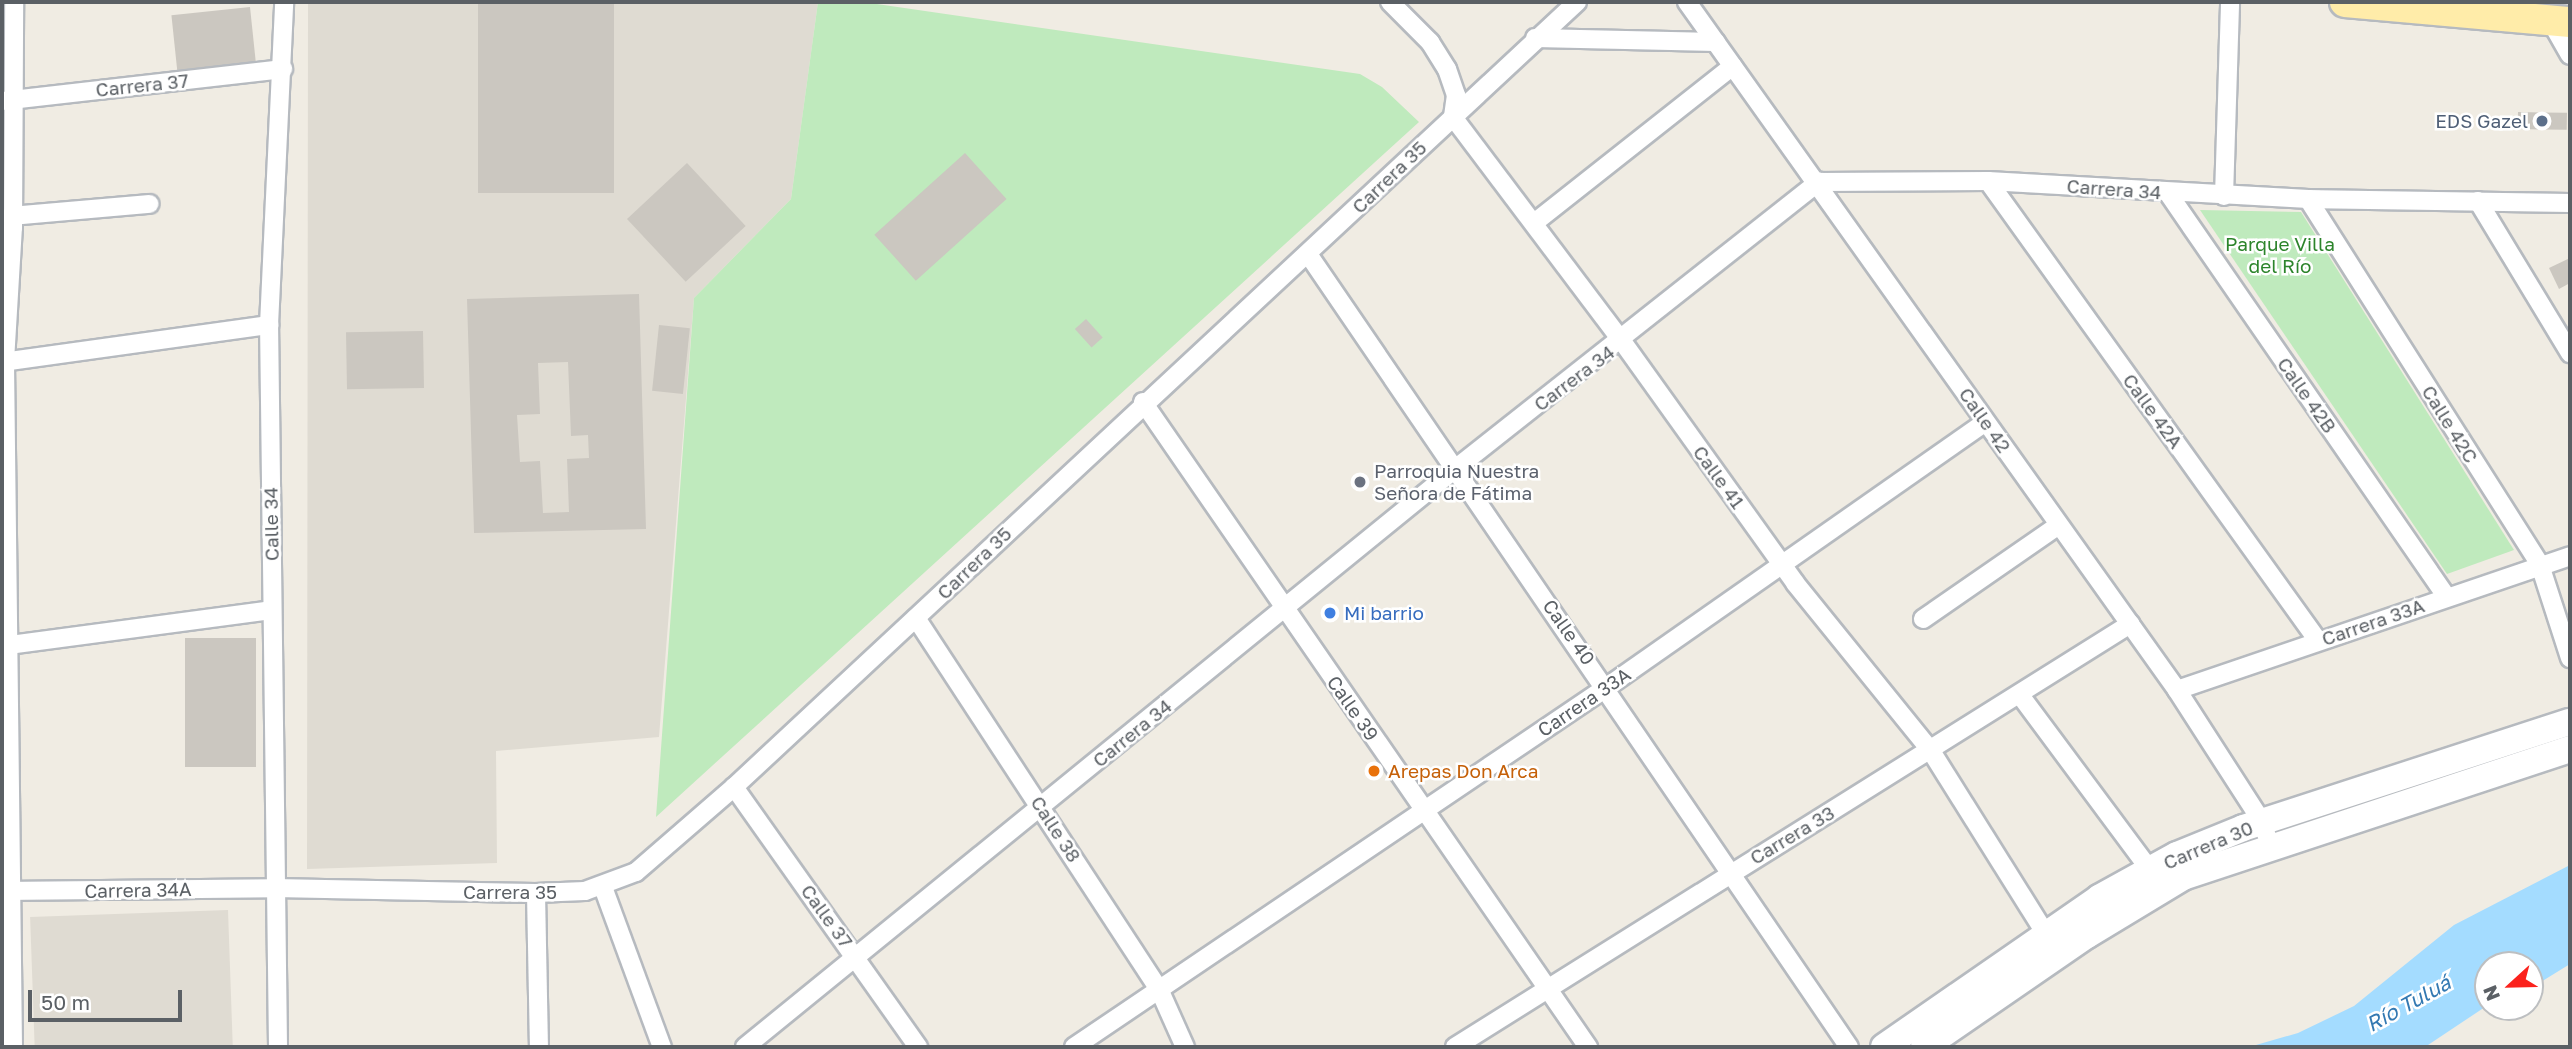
<!DOCTYPE html>
<html>
<head>
<meta charset="utf-8">
<style>
  body { margin:0 }
  #map { position:relative; width:2572px; height:1049px; overflow:hidden; background:#f0ece3; font-family:"Golos Text",sans-serif }
  div>[style] { position:absolute }
  .education>* { inset:0; background:#dfdbd2; transform-origin:0 0 }
  .green>* { inset:0; background:#bfeabd }
  .water>* { inset:0; background:#a4dcff }
  .building>* { inset:0; background:#cbc7c0; transform-origin:0 0 }
  .roads { filter:drop-shadow(2px 0 #b6babf) drop-shadow(-2px 0 #b6babf) drop-shadow(0 2px #b6babf) drop-shadow(0 -2px #b6babf) }
  .street>* { height:18px; margin:-9px; padding:0 9px; transform-origin:9px; border-radius:9px; background:#fff }
  .secondary>* { height:26px; margin:-13px; padding:0 13px; transform-origin:13px; border-radius:13px; background:#fff }
  .primary>* { height:30px; margin:-15px; padding:0 15px; transform-origin:15px; border-radius:15px; background:#ffeca9 }
  .dots>* { width:19px; height:19px; translate:-50% -50%; box-sizing:border-box; border:4px solid #fff; border-radius:50% }
  span { translate:-50% -50%; white-space:nowrap; text-align:center; line-height:1.15; -webkit-text-stroke:5px #fff; paint-order:stroke }
  .street-label { font-size:19px; color:#5b6065 }
  .service-label { font-size:19px; color:#4e5e75 }
  .right { translate:-100% -50%; text-align:right }
  .park-label { font-size:19px; color:#2c842b }
  .worship-label { font-size:19px; color:#5b616d }
  .left { translate:0 -50%; text-align:left }
  .shop-label { font-size:19px; color:#366cbe }
  .food-label { font-size:19px; color:#c56008 }
  .water-label { font-size:21px; color:#3379b2; font-style:italic }
  .frame { position:absolute; inset:0; border:4px solid #5b6065; pointer-events:none }
  .north { position:absolute; left:2474px; top:951px; width:70px; height:70px; box-sizing:border-box; background:#fff; border:2px solid #bdbfc1; border-radius:50%; rotate:248deg; font-size:19px; font-weight:700; line-height:28px; text-align:center; color:#5b6065 }
  .north::after { content:''; display:block; margin:auto; width:24px; height:32px; background:#fb221d; clip-path:polygon(50% 0,100% 100%,50% 72%,0 100%) }
  .scale { position:absolute; left:28px; top:990px; width:154px; height:32px; box-sizing:border-box; border:4px solid #5b6065; border-top:0; padding-left:9px; font-size:21px; line-height:24px; white-space:nowrap; color:#5b6065; -webkit-text-stroke:5px #fff; paint-order:stroke }
</style>
</head>
<body>
<div id="map">
  <div class="education">
    <i style="clip-path:polygon(308px 2px,818px 2px,791px 199px,694px 298px,659px 737px,496px 751px,497px 863px,307px 869px)"></i>
    <i style="left:228px;top:910px;width:137px;height:198px;rotate:88deg"></i>
  </div>
  <div class="green">
    <i style="clip-path:polygon(818px 2px,863px 2px,1360px 74px,1382px 87px,1419px 122px,656px 817px,694px 298px,791px 199px)"></i>
    <i style="clip-path:polygon(2200px 210px,2301px 212px,2514px 550px,2447px 574px)"></i>
  </div>
  <div class="water">
    <i style="clip-path:polygon(2570px 865px,2570px 964px,2531px 988px,2530px 965px,2488px 965px,2488px 1005px,2425px 1047px,2249px 1047px,2298px 1033px,2354px 1006px,2454px 925px)"></i>
  </div>
  <div class="building">
    <i style="left:478px;top:2px;width:136px;height:191px"></i>
    <i style="left:250px;top:7px;width:55px;height:79px;rotate:84deg"></i>
    <i style="left:2518px;top:112px;width:49px;height:17px;rotate:1deg"></i>
    <i style="left:965px;top:153px;width:62px;height:122px;rotate:48deg"></i>
    <i style="left:687px;top:163px;width:86px;height:82px;rotate:47deg"></i>
    <i style="clip-path:polygon(2570px 258px,2570px 283px,2559px 289px,2549px 268px)"></i>
    <i style="clip-path:polygon(evenodd,639px 294px,646px 529px,474px 533px,467px 299px,639px 294px,568px 362px,571px 436px,588px 435px,589px 458px,567px 459px,569px 512px,543px 513px,540px 461px,520px 462px,517px 415px,540px 414px,538px 363px,568px 362px)"></i>
    <i style="left:1086px;top:319px;width:25px;height:15px;rotate:48deg"></i>
    <i style="left:659px;top:325px;width:31px;height:66px;rotate:6deg"></i>
    <i style="left:423px;top:331px;width:57px;height:77px;rotate:89deg"></i>
    <i style="left:256px;top:638px;width:129px;height:71px;rotate:90deg"></i>
  </div>
  <div class="roads">
    <div class="street">
      <i style="left:1390px;top:2px;width:57px;rotate:45deg"></i>
      <i style="left:1430px;top:42px;width:32px;rotate:58deg"></i>
      <i style="left:1447px;top:69px;width:28px;rotate:71deg"></i>
      <i style="left:1456px;top:95px;width:22px;rotate:98deg"></i>
      <i style="left:1453px;top:117px;width:281px;rotate:53deg"></i>
      <i style="left:1622px;top:341px;width:297px;rotate:54.4deg"></i>
      <i style="left:1795px;top:583px;width:216px;rotate:51deg"></i>
      <i style="left:1931px;top:751px;width:226px;rotate:57.9deg"></i>
      <i style="left:1687px;top:2px;width:845px;rotate:54.54deg"></i>
      <i style="left:2177px;top:690px;width:157px;rotate:57.2deg"></i>
      <i style="left:2262px;top:822px;width:24px;rotate:71deg"></i>
      <i style="left:2550px;top:20px;width:40px;rotate:60.3deg"></i>
      <i style="left:1535px;top:38px;width:181px;rotate:1.3deg"></i>
      <i style="left:2px;top:101px;width:283px;rotate:-6.5deg"></i>
      <i style="left:1988px;top:181px;width:566px;rotate:54.34deg"></i>
      <i style="left:2168px;top:193px;width:490px;rotate:55.4deg"></i>
      <i style="left:2224px;top:196px;width:194px;rotate:-88.2deg"></i>
      <i style="left:2308px;top:199px;width:433px;rotate:57.6deg"></i>
      <i style="left:2540px;top:565px;width:98px;rotate:72.1deg"></i>
      <i style="left:2478px;top:201px;width:178px;rotate:58.8deg"></i>
      <i style="left:11px;top:216px;width:139px;rotate:-5deg"></i>
      <i style="left:1534px;top:223px;width:253px;rotate:-38.3deg"></i>
      <i style="left:1308px;top:254px;width:960px;rotate:55.7deg"></i>
      <i style="left:2px;top:362px;width:270px;rotate:-7.9deg"></i>
      <i style="left:1143px;top:402px;width:784px;rotate:55.4deg"></i>
      <i style="left:916px;top:618px;width:443px;rotate:56.8deg"></i>
      <i style="left:1159px;top:989px;width:64px;rotate:65.9deg"></i>
      <i style="left:1923px;top:619px;width:165px;rotate:-34.7deg"></i>
      <i style="left:2px;top:646px;width:272px;rotate:-7.6deg"></i>
      <i style="left:2177px;top:690px;width:415px;rotate:-18.8deg"></i>
      <i style="left:2020px;top:695px;width:217px;rotate:53.4deg"></i>
      <i style="left:734px;top:787px;width:319px;rotate:54.7deg"></i>
      <i style="left:603px;top:887px;width:171px;rotate:69.8deg"></i>
      <i style="left:2px;top:891px;width:272px;rotate:-0.6deg"></i>
      <i style="left:274px;top:888px;width:262px;rotate:1.1deg"></i>
      <i style="left:536px;top:893px;width:49px;rotate:-2.3deg"></i>
      <i style="left:585px;top:891px;width:54px;rotate:-20.4deg"></i>
      <i style="left:636px;top:872px;width:130px;rotate:-40.9deg"></i>
      <i style="left:734px;top:787px;width:1152px;rotate:-42.96deg"></i>
      <i style="left:536px;top:893px;width:154px;rotate:88.9deg"></i>
      <i style="left:13px;top:1047px;width:686px;rotate:-90.67deg"></i>
      <i style="left:5px;top:361px;width:133px;rotate:-86.6deg"></i>
      <i style="left:13px;top:228px;width:226px;rotate:-89.7deg"></i>
      <i style="left:278px;top:1047px;width:722px;rotate:-90.71deg"></i>
      <i style="left:269px;top:325px;width:323px;rotate:-87.3deg"></i>
      <i style="left:745px;top:1047px;width:916px;rotate:-39.15deg"></i>
      <i style="left:1455px;top:469px;width:464px;rotate:-38.3deg"></i>
      <i style="left:1819px;top:182px;width:169px;rotate:-0.3deg"></i>
      <i style="left:1988px;top:181px;width:321px;rotate:3.2deg"></i>
      <i style="left:2308px;top:199px;width:262px;rotate:0.9deg"></i>
      <i style="left:1074px;top:1047px;width:643px;rotate:-34.04deg"></i>
      <i style="left:1607px;top:687px;width:462px;rotate:-35deg"></i>
      <i style="left:1455px;top:1047px;width:797px;rotate:-32.07deg"></i>
    </div>
    <div class="secondary">
      <i style="left:1884px;top:1047px;width:262px;rotate:-34.7deg"></i>
      <i style="left:2099px;top:898px;width:89px;rotate:-28.9deg"></i>
      <i style="left:2177px;top:855px;width:71px;rotate:-22.2deg"></i>
      <i style="left:2243px;top:828px;width:344px;rotate:-18deg"></i>
      <i style="left:1924px;top:1047px;width:198px;rotate:-34.5deg"></i>
      <i style="left:2087px;top:935px;width:112px;rotate:-31.1deg"></i>
      <i style="left:2183px;top:877px;width:408px;rotate:-18.3deg"></i>
    </div>
    <div class="primary">
      <i style="left:2345px;top:2px;width:226px;rotate:5.1deg"></i>
    </div>
  </div>
  <div class="dots">
    <i style="left:2542px;top:121px;background:#5c6f8a"></i>
    <i style="left:1360px;top:482px;background:#6b7280"></i>
    <i style="left:1330px;top:613px;background:#3f7fe0"></i>
    <i style="left:1374px;top:771px;background:#e8710a"></i>
  </div>
  <div class="street-label">
    <span style="left:142px;top:85px;rotate:-6deg">Carrera 37</span>
    <span style="left:1389px;top:177px;rotate:-44deg">Carrera 35</span>
    <span style="left:2114px;top:189px;rotate:4deg">Carrera 34</span>
    <span style="left:1574px;top:378px;rotate:-37deg">Carrera 34</span>
    <span style="left:2307px;top:395px;rotate:55deg">Calle 42B</span>
    <span style="left:2153px;top:411px;rotate:54deg">Calle 42A</span>
    <span style="left:1985px;top:420px;rotate:55deg">Calle 42</span>
    <span style="left:2450px;top:424px;rotate:58deg">Calle 42C</span>
    <span style="left:1719px;top:477px;rotate:54deg">Calle 41</span>
    <span style="left:271px;top:524px;rotate:-91deg">Calle 34</span>
    <span style="left:974px;top:563px;rotate:-44deg">Carrera 35</span>
    <span style="left:2373px;top:622px;rotate:-19deg">Carrera 33A</span>
    <span style="left:1569px;top:632px;rotate:55deg">Calle 40</span>
    <span style="left:1584px;top:702px;rotate:-34deg">Carrera 33A</span>
    <span style="left:1353px;top:708px;rotate:55deg">Calle 39</span>
    <span style="left:1132px;top:733px;rotate:-39deg">Carrera 34</span>
    <span style="left:1056px;top:829px;rotate:57deg">Calle 38</span>
    <span style="left:1792px;top:835px;rotate:-31deg">Carrera 33</span>
    <span style="left:2208px;top:845px;rotate:-23deg">Carrera 30</span>
    <span style="left:138px;top:890px;rotate:-1deg">Carrera 34A</span>
    <span style="left:510px;top:892px">Carrera 35</span>
    <span style="left:827px;top:916px;rotate:54deg">Calle 37</span>
  </div>
  <div class="service-label">
    <span class="right" style="left:2528px;top:121px">EDS Gazel</span>
  </div>
  <div class="park-label">
    <span style="left:2280px;top:255px">Parque Villa<br>del Río</span>
  </div>
  <div class="worship-label">
    <span class="left" style="left:1374px;top:482px">Parroquia Nuestra<br>Señora de Fátima</span>
  </div>
  <div class="shop-label">
    <span class="left" style="left:1344px;top:613px">Mi barrio</span>
  </div>
  <div class="food-label">
    <span class="left" style="left:1388px;top:771px">Arepas Don Arca</span>
  </div>
  <div class="water-label">
    <span style="left:2408px;top:1003px;rotate:-29deg">Río Tuluá</span>
  </div>
  <div class="frame"></div>
  <div class="north">N</div>
  <div class="scale">50 m</div>
</div>
</body>
</html>
